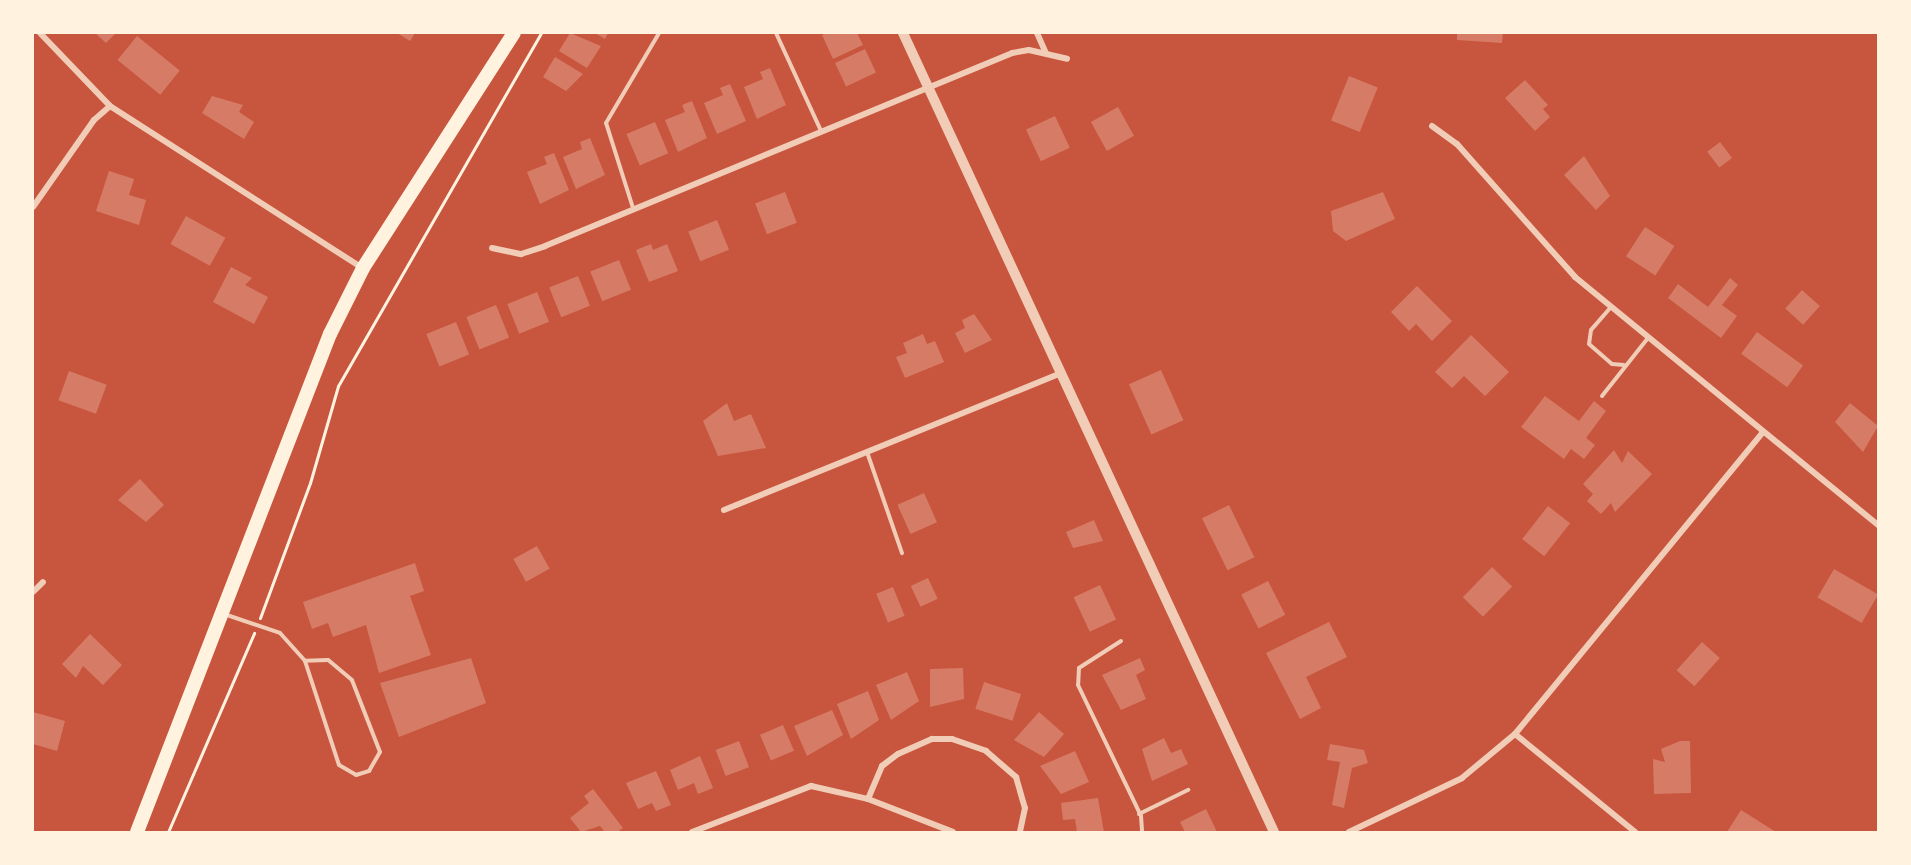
<!DOCTYPE html>
<html>
<head>
<meta charset="utf-8">
<style>
  body { margin:0 }
  #map { position:relative; width:1911px; height:865px; overflow:hidden; background:#c8553d; font-family:"Roboto Condensed",sans-serif }
  div>[style] { position:absolute }
  .building>* { inset:0; background:#d67c66; transform-origin:0 0 }
  .path>* { height:3px; margin:-1.5px; padding:0 1.5px; transform-origin:1.5px; border-radius:1.5px; background:#fff3e0 }
  .service>* { height:4px; margin:-2px; padding:0 2px; transform-origin:2px; border-radius:2px; background:#f1ccb7 }
  .minor>* { height:6px; margin:-3px; padding:0 3px; transform-origin:3px; border-radius:3px; background:#f1ccb7 }
  .tertiary>* { height:10px; margin:-5px; padding:0 5px; transform-origin:5px; border-radius:5px; background:#f1ccb7 }
  .primary>* { height:14px; margin:-7px; padding:0 7px; transform-origin:7px; border-radius:7px; background:#fff3e0 }
  span { translate:-50% -50%; white-space:nowrap; text-align:center; line-height:1.15; -webkit-text-stroke:4.5px #fff3e0; paint-order:stroke }
  .frame { position:absolute; inset:0; border:34px solid #fff3e0; pointer-events:none }
</style>
</head>
<body>
<div id="map">
  <div class="building">
    <i style="clip-path:polygon(95px 33px,116px 33px,106px 43px)"></i>
    <i style="clip-path:polygon(397px 33px,415px 33px,410px 41px)"></i>
    <i style="clip-path:polygon(570px 33px,601px 46px,587px 68px,559px 51px)"></i>
    <i style="clip-path:polygon(595px 33px,608px 33px,605px 39px)"></i>
    <i style="clip-path:polygon(827px 33px,857px 33px,863px 45px,833px 59px,822px 35px)"></i>
    <i style="clip-path:polygon(1457px 33px,1503px 33px,1502px 43px,1457px 40px)"></i>
    <i style="left:137px;top:36px;width:55px;height:31px;rotate:39deg"></i>
    <i style="left:865px;top:49px;width:26px;height:33px;rotate:65deg"></i>
    <i style="clip-path:polygon(555px 57px,583px 74px,566px 91px,543px 77px)"></i>
    <i style="clip-path:polygon(770px 68px,786px 105px,757px 119px,744px 87px,763px 79px,760px 72px)"></i>
    <i style="left:1349px;top:76px;width:31px;height:48px;rotate:22deg"></i>
    <i style="clip-path:polygon(1525px 80px,1548px 105px,1543px 109px,1550px 117px,1535px 131px,1505px 98px)"></i>
    <i style="clip-path:polygon(730px 84px,746px 121px,717px 134px,704px 103px,723px 95px,720px 88px)"></i>
    <i style="clip-path:polygon(212px 96px,243px 105px,239px 112px,254px 122px,244px 139px,202px 113px)"></i>
    <i style="clip-path:polygon(692px 101px,707px 138px,678px 152px,665px 120px,685px 112px,682px 105px)"></i>
    <i style="left:1118px;top:107px;width:33px;height:31px;rotate:61deg"></i>
    <i style="left:1055px;top:116px;width:35px;height:32px;rotate:65deg"></i>
    <i style="left:655px;top:122px;width:34px;height:31px;rotate:67deg"></i>
    <i style="clip-path:polygon(590px 138px,605px 175px,576px 189px,563px 157px,582px 149px,580px 142px)"></i>
    <i style="left:1720px;top:142px;width:20px;height:16px;rotate:53deg"></i>
    <i style="clip-path:polygon(554px 153px,569px 190px,540px 204px,527px 172px,547px 164px,544px 157px)"></i>
    <i style="clip-path:polygon(1584px 156px,1610px 196px,1596px 210px,1564px 175px)"></i>
    <i style="clip-path:polygon(109px 171px,134px 179px,129px 195px,146px 200px,139px 225px,96px 211px)"></i>
    <i style="left:785px;top:192px;width:33px;height:32px;rotate:69deg"></i>
    <i style="clip-path:polygon(1383px 192px,1395px 219px,1346px 241px,1333px 231px,1331px 211px)"></i>
    <i style="left:186px;top:216px;width:45px;height:32px;rotate:29deg"></i>
    <i style="left:717px;top:220px;width:32px;height:31px;rotate:68deg"></i>
    <i style="left:1645px;top:227px;width:35px;height:35px;rotate:33deg"></i>
    <i style="clip-path:polygon(651px 244px,653px 250px,667px 244px,678px 271px,649px 282px,636px 250px)"></i>
    <i style="left:619px;top:260px;width:32px;height:31px;rotate:68deg"></i>
    <i style="clip-path:polygon(231px 267px,252px 278px,245px 285px,268px 297px,254px 324px,213px 302px)"></i>
    <i style="left:578px;top:276px;width:32px;height:31px;rotate:68deg"></i>
    <i style="clip-path:polygon(1730px 278px,1738px 285px,1722px 305px,1737px 316px,1721px 338px,1668px 298px,1678px 284px,1708px 307px)"></i>
    <i style="clip-path:polygon(1417px 286px,1452px 321px,1432px 341px,1416px 324px,1409px 331px,1391px 312px)"></i>
    <i style="left:1802px;top:290px;width:24px;height:25px;rotate:42deg"></i>
    <i style="left:537px;top:292px;width:32px;height:32px;rotate:68deg"></i>
    <i style="left:496px;top:305px;width:35px;height:32px;rotate:68deg"></i>
    <i style="clip-path:polygon(974px 314px,992px 340px,965px 353px,955px 333px,965px 328px,962px 320px)"></i>
    <i style="left:456px;top:322px;width:35px;height:32px;rotate:68deg"></i>
    <i style="left:1757px;top:332px;width:57px;height:27px;rotate:36deg"></i>
    <i style="clip-path:polygon(923px 334px,927px 344px,935px 341px,944px 362px,905px 378px,896px 357px,907px 353px,903px 343px)"></i>
    <i style="clip-path:polygon(1471px 335px,1509px 372px,1485px 396px,1464px 376px,1452px 388px,1435px 372px)"></i>
    <i style="left:1161px;top:370px;width:55px;height:35px;rotate:66deg"></i>
    <i style="left:69px;top:371px;width:40px;height:31px;rotate:20deg"></i>
    <i style="clip-path:polygon(1545px 396px,1579px 421px,1594px 401px,1606px 411px,1586px 438px,1595px 445px,1584px 459px,1571px 449px,1564px 459px,1521px 427px)"></i>
    <i style="clip-path:polygon(727px 403px,734px 421px,751px 414px,766px 448px,718px 456px,703px 421px)"></i>
    <i style="clip-path:polygon(1850px 403px,1878px 426px,1863px 452px,1835px 422px)"></i>
    <i style="clip-path:polygon(1614px 450px,1622px 463px,1628px 451px,1652px 474px,1615px 512px,1611px 503px,1601px 514px,1587px 501px,1593px 494px,1583px 484px)"></i>
    <i style="clip-path:polygon(140px 479px,164px 505px,146px 522px,118px 500px)"></i>
    <i style="left:924px;top:493px;width:32px;height:29px;rotate:66deg"></i>
    <i style="left:1229px;top:505px;width:58px;height:30px;rotate:64deg"></i>
    <i style="left:1548px;top:506px;width:28px;height:42px;rotate:38deg"></i>
    <i style="clip-path:polygon(1094px 520px,1103px 541px,1073px 548px,1066px 532px)"></i>
    <i style="left:537px;top:546px;width:26px;height:27px;rotate:61deg"></i>
    <i style="clip-path:polygon(415px 563px,424px 591px,410px 596px,431px 655px,379px 673px,366px 625px,333px 637px,328px 623px,312px 629px,303px 602px)"></i>
    <i style="left:1492px;top:567px;width:28px;height:42px;rotate:44deg"></i>
    <i style="left:1834px;top:569px;width:51px;height:33px;rotate:30deg"></i>
    <i style="left:928px;top:578px;width:23px;height:19px;rotate:65deg"></i>
    <i style="left:1268px;top:581px;width:38px;height:30px;rotate:63deg"></i>
    <i style="left:1100px;top:585px;width:38px;height:29px;rotate:65deg"></i>
    <i style="left:893px;top:587px;width:31px;height:18px;rotate:68deg"></i>
    <i style="clip-path:polygon(1329px 622px,1347px 657px,1306px 677px,1321px 708px,1300px 719px,1266px 653px)"></i>
    <i style="clip-path:polygon(90px 634px,122px 665px,103px 685px,83px 666px,76px 678px,62px 664px)"></i>
    <i style="left:1702px;top:642px;width:24px;height:38px;rotate:42deg"></i>
    <i style="clip-path:polygon(471px 658px,486px 703px,399px 737px,380px 683px)"></i>
    <i style="clip-path:polygon(1140px 658px,1145px 670px,1136px 675px,1146px 699px,1121px 710px,1102px 675px)"></i>
    <i style="clip-path:polygon(963px 668px,964px 699px,930px 707px,930px 669px)"></i>
    <i style="clip-path:polygon(907px 672px,919px 701px,891px 720px,876px 685px)"></i>
    <i style="left:984px;top:682px;width:39px;height:28px;rotate:18deg"></i>
    <i style="clip-path:polygon(868px 691px,879px 720px,851px 739px,837px 704px)"></i>
    <i style="clip-path:polygon(832px 710px,843px 735px,807px 756px,794px 726px)"></i>
    <i style="clip-path:polygon(33px 712px,65px 721px,57px 751px,33px 744px)"></i>
    <i style="clip-path:polygon(1039px 712px,1064px 734px,1044px 757px,1014px 740px)"></i>
    <i style="left:783px;top:725px;width:28px;height:25px;rotate:67deg"></i>
    <i style="clip-path:polygon(1164px 738px,1171px 753px,1181px 749px,1188px 764px,1152px 781px,1142px 749px)"></i>
    <i style="left:739px;top:741px;width:28px;height:25px;rotate:69deg"></i>
    <i style="clip-path:polygon(1680px 741px,1690px 741px,1691px 793px,1654px 794px,1653px 759px,1665px 762px,1661px 749px)"></i>
    <i style="clip-path:polygon(1330px 744px,1364px 750px,1368px 763px,1352px 768px,1344px 808px,1332px 805px,1340px 762px,1327px 760px)"></i>
    <i style="clip-path:polygon(1075px 751px,1089px 782px,1061px 794px,1040px 766px)"></i>
    <i style="clip-path:polygon(700px 756px,713px 788px,698px 794px,694px 783px,678px 790px,670px 770px)"></i>
    <i style="clip-path:polygon(656px 771px,671px 805px,656px 811px,652px 803px,638px 809px,626px 783px)"></i>
    <i style="clip-path:polygon(593px 789px,623px 828px,617px 832px,605px 832px,600px 826px,581px 832px,570px 818px,589px 803px,584px 796px)"></i>
    <i style="clip-path:polygon(1098px 798px,1104px 832px,1077px 832px,1075px 819px,1063px 820px,1061px 803px)"></i>
    <i style="clip-path:polygon(1206px 809px,1217px 832px,1185px 832px,1180px 822px)"></i>
    <i style="clip-path:polygon(1741px 810px,1776px 832px,1727px 832px)"></i>
  </div>
  <div class="path">
    <i style="left:260px;top:618px;width:144px;rotate:-69.7deg"></i>
    <i style="left:310px;top:483px;width:101px;rotate:-73.9deg"></i>
    <i style="left:338px;top:386px;width:407px;rotate:-60.1deg"></i>
    <i style="left:168px;top:832px;width:217px;rotate:-66.6deg"></i>
  </div>
  <div class="service">
    <i style="left:776px;top:33px;width:108px;rotate:65.3deg"></i>
    <i style="left:633px;top:208px;width:89px;rotate:-107.6deg"></i>
    <i style="left:606px;top:123px;width:104px;rotate:-59.5deg"></i>
    <i style="left:1611px;top:307px;width:30px;rotate:131deg"></i>
    <i style="left:1591px;top:330px;width:14px;rotate:98deg"></i>
    <i style="left:1589px;top:344px;width:30px;rotate:41deg"></i>
    <i style="left:1612px;top:364px;width:12px;rotate:5deg"></i>
    <i style="left:1602px;top:396px;width:74px;rotate:-51.6deg"></i>
    <i style="left:867px;top:452px;width:107px;rotate:70.9deg"></i>
    <i style="left:224px;top:614px;width:59px;rotate:18.7deg"></i>
    <i style="left:280px;top:633px;width:38px;rotate:48deg"></i>
    <i style="left:305px;top:661px;width:109px;rotate:71.9deg"></i>
    <i style="left:339px;top:765px;width:20px;rotate:30deg"></i>
    <i style="left:356px;top:775px;width:14px;rotate:-17deg"></i>
    <i style="left:369px;top:771px;width:22px;rotate:-60deg"></i>
    <i style="left:380px;top:752px;width:77px;rotate:-111.3deg"></i>
    <i style="left:352px;top:680px;width:31px;rotate:-140deg"></i>
    <i style="left:328px;top:660px;width:23px;rotate:178deg"></i>
    <i style="left:1121px;top:641px;width:50px;rotate:147.3deg"></i>
    <i style="left:1079px;top:668px;width:17px;rotate:93deg"></i>
    <i style="left:1078px;top:685px;width:145px;rotate:64.3deg"></i>
    <i style="left:1141px;top:816px;width:16px;rotate:86deg"></i>
    <i style="left:1139px;top:814px;width:55px;rotate:-26.1deg"></i>
  </div>
  <div class="minor">
    <i style="left:40px;top:33px;width:101px;rotate:46.2deg"></i>
    <i style="left:110px;top:106px;width:300px;rotate:32.7deg"></i>
    <i style="left:1037px;top:33px;width:22px;rotate:66deg"></i>
    <i style="left:1432px;top:126px;width:31px;rotate:36deg"></i>
    <i style="left:1457px;top:144px;width:178px;rotate:48.4deg"></i>
    <i style="left:1575px;top:277px;width:392px;rotate:39.3deg"></i>
    <i style="left:33px;top:207px;width:106px;rotate:-55deg"></i>
    <i style="left:94px;top:120px;width:21px;rotate:-41deg"></i>
    <i style="left:492px;top:248px;width:30px;rotate:12deg"></i>
    <i style="left:521px;top:254px;width:25px;rotate:-18deg"></i>
    <i style="left:545px;top:246px;width:505px;rotate:-22.45deg"></i>
    <i style="left:1012px;top:53px;width:17px;rotate:-10deg"></i>
    <i style="left:1029px;top:50px;width:39px;rotate:13deg"></i>
    <i style="left:724px;top:510px;width:364px;rotate:-22.1deg"></i>
    <i style="left:33px;top:592px;width:14px;rotate:-45deg"></i>
    <i style="left:1515px;top:734px;width:155px;rotate:39.2deg"></i>
    <i style="left:868px;top:799px;width:36px;rotate:-67deg"></i>
    <i style="left:882px;top:766px;width:20px;rotate:-37deg"></i>
    <i style="left:898px;top:754px;width:37px;rotate:-24deg"></i>
    <i style="left:932px;top:739px;width:20px"></i>
    <i style="left:952px;top:739px;width:36px;rotate:19deg"></i>
    <i style="left:986px;top:751px;width:40px;rotate:41deg"></i>
    <i style="left:1016px;top:777px;width:32px;rotate:74deg"></i>
    <i style="left:1025px;top:808px;width:25px;rotate:102deg"></i>
    <i style="left:692px;top:832px;width:128px;rotate:-21.1deg"></i>
    <i style="left:811px;top:786px;width:58px;rotate:12.8deg"></i>
    <i style="left:868px;top:799px;width:91px;rotate:21.2deg"></i>
    <i style="left:1349px;top:832px;width:125px;rotate:-25.5deg"></i>
    <i style="left:1462px;top:778px;width:69px;rotate:-39.7deg"></i>
    <i style="left:1515px;top:734px;width:391px;rotate:-50.6deg"></i>
  </div>
  <div class="tertiary">
    <i style="left:903px;top:33px;width:881px;rotate:65.09deg"></i>
  </div>
  <div class="primary">
    <i style="left:137px;top:832px;width:534px;rotate:-68.82deg"></i>
    <i style="left:330px;top:334px;width:74px;rotate:-63.4deg"></i>
    <i style="left:363px;top:268px;width:279px;rotate:-57.3deg"></i>
  </div>
  <div class="frame"></div>
</div>
</body>
</html>
